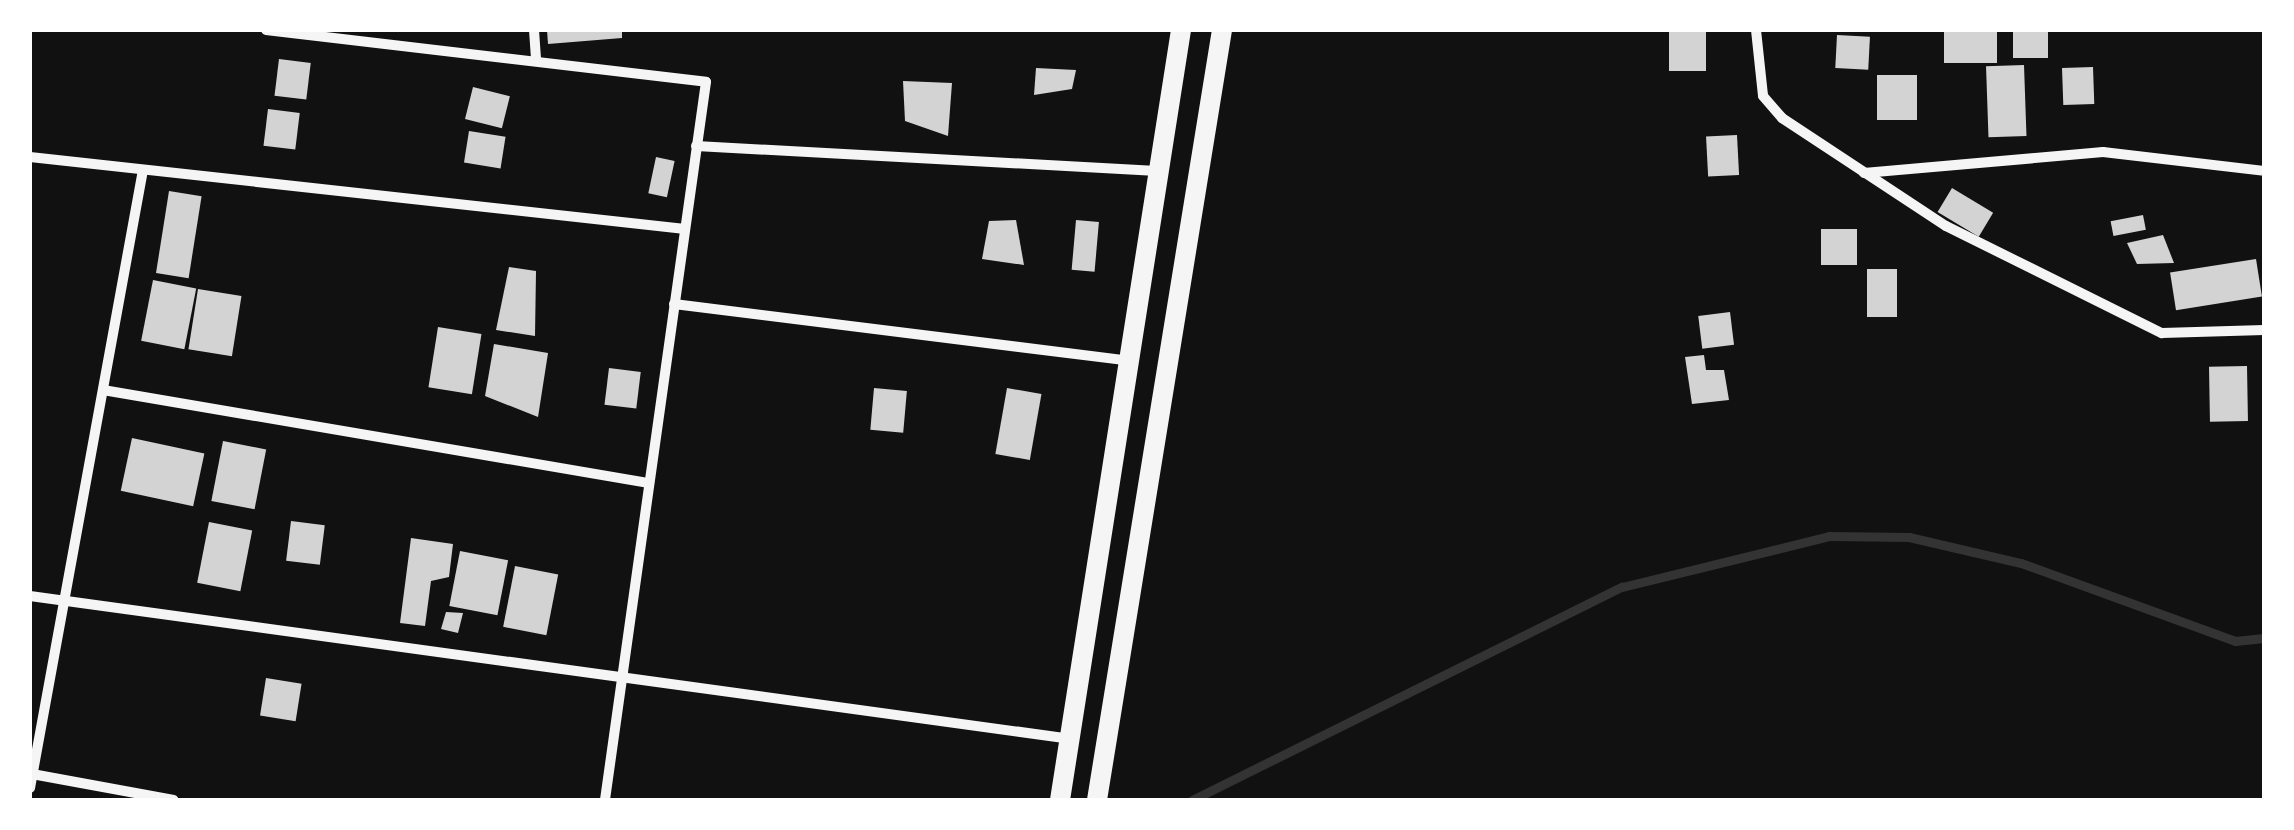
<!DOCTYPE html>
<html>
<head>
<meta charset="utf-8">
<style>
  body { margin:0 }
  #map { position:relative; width:2294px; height:830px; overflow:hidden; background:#111; font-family:Cabin,sans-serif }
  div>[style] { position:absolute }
  .stream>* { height:9px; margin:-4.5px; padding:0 4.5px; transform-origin:4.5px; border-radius:4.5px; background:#333 }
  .building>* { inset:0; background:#d3d3d3; transform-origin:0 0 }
  .minor>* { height:10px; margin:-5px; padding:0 5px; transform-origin:5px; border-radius:5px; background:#f5f5f5 }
  .secondary>* { height:20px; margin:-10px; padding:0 10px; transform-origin:10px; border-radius:10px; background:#f5f5f5 }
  span { translate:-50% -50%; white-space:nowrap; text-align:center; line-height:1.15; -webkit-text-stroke:10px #fff; paint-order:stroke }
  .frame { position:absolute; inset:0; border:32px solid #fff; pointer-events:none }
</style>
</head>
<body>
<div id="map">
  <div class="stream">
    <i style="left:1192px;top:800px;width:480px;rotate:-26.4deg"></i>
    <i style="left:1622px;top:587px;width:213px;rotate:-13.8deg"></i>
    <i style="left:1829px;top:536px;width:80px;rotate:0.7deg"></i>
    <i style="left:1909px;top:537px;width:115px;rotate:13.1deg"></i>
    <i style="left:2021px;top:563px;width:228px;rotate:20deg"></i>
    <i style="left:2235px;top:641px;width:29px;rotate:-6deg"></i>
  </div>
  <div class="building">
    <i style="clip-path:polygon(547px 30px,622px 30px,622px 38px,548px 44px)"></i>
    <i style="left:1669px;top:30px;width:37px;height:41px"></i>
    <i style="left:1944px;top:30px;width:53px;height:33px"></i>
    <i style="left:2013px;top:30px;width:35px;height:28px"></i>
    <i style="left:1837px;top:35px;width:33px;height:33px;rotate:3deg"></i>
    <i style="left:279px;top:59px;width:32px;height:37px;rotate:7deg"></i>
    <i style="left:2024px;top:65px;width:71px;height:38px;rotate:88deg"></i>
    <i style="left:2093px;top:67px;width:37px;height:31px;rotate:88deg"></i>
    <i style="clip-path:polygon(1036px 68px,1076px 70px,1072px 89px,1034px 95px)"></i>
    <i style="left:1877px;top:75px;width:40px;height:45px"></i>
    <i style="clip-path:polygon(903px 81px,952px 83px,948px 136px,905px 121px)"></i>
    <i style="left:473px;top:87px;width:38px;height:33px;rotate:14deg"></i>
    <i style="left:268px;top:109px;width:32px;height:37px;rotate:7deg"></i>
    <i style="left:469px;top:131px;width:37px;height:32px;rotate:9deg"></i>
    <i style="left:1737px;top:135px;width:40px;height:31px;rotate:87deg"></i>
    <i style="left:656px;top:157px;width:19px;height:37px;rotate:12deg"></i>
    <i style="left:1952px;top:188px;width:48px;height:28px;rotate:31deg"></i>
    <i style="left:169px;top:191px;width:33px;height:83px;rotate:9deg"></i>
    <i style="left:2143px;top:215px;width:15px;height:33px;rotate:79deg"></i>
    <i style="clip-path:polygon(1016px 220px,1024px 265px,982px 259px,989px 221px)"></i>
    <i style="left:1076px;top:220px;width:23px;height:50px;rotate:5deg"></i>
    <i style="left:1857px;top:229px;width:36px;height:36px;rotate:90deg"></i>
    <i style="clip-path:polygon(2163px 235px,2174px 263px,2137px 264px,2127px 243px)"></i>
    <i style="left:2256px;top:259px;width:38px;height:87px;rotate:81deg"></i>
    <i style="clip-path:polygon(509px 267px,536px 271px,535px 336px,496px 330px)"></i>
    <i style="left:1867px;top:269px;width:30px;height:48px"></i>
    <i style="left:153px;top:280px;width:44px;height:62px;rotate:11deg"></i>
    <i style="left:198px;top:289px;width:44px;height:61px;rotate:9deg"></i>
    <i style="left:1730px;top:312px;width:33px;height:32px;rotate:83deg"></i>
    <i style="left:438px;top:327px;width:44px;height:61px;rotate:9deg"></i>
    <i style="clip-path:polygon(494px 344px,548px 353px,538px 417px,485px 396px)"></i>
    <i style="clip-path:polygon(1704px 355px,1706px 370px,1724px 370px,1729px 400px,1692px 404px,1685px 357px)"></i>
    <i style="left:2247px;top:366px;width:55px;height:38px;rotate:89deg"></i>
    <i style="left:609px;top:368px;width:32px;height:37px;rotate:7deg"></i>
    <i style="left:874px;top:388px;width:33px;height:42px;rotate:5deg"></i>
    <i style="left:1007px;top:388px;width:35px;height:67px;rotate:10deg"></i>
    <i style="left:132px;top:438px;width:74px;height:54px;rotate:12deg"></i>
    <i style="left:223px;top:441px;width:44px;height:61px;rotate:11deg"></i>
    <i style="left:291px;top:521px;width:34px;height:40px;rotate:7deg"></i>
    <i style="left:209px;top:522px;width:44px;height:62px;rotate:11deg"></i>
    <i style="clip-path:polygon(411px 538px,453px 544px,449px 577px,431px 581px,425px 626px,400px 623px)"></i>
    <i style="left:460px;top:551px;width:49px;height:56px;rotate:11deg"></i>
    <i style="left:515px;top:566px;width:44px;height:62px;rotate:11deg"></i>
    <i style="clip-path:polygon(446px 612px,463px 613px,458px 633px,441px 629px)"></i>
    <i style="left:266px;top:678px;width:36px;height:38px;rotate:9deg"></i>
  </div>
  <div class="minor">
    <i style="left:266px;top:30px;width:443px;rotate:6.7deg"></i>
    <i style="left:706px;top:82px;width:725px;rotate:98.01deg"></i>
    <i style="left:534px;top:30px;width:31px;rotate:86deg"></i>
    <i style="left:1756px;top:30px;width:66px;rotate:83.9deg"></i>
    <i style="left:1763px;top:96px;width:29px;rotate:49deg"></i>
    <i style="left:1782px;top:118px;width:196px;rotate:33.4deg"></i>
    <i style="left:1946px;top:226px;width:241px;rotate:26.4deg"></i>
    <i style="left:2162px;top:333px;width:102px;rotate:-1.7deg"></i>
    <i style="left:696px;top:146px;width:466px;rotate:3.1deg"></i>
    <i style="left:30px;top:157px;width:659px;rotate:6.27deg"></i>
    <i style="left:1864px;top:173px;width:240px;rotate:-5deg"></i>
    <i style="left:2103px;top:152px;width:162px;rotate:6.7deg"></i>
    <i style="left:674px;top:304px;width:460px;rotate:7.1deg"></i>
    <i style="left:103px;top:390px;width:554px;rotate:9.67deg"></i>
    <i style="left:30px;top:596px;width:1051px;rotate:7.82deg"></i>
    <i style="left:32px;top:774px;width:144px;rotate:10.4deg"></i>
    <i style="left:30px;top:788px;width:628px;rotate:-79.64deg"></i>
  </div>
  <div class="secondary">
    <i style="left:1060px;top:800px;width:779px;rotate:-81.07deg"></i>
    <i style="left:1097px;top:800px;width:780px;rotate:-80.78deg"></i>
  </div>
  <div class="frame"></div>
</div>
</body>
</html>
